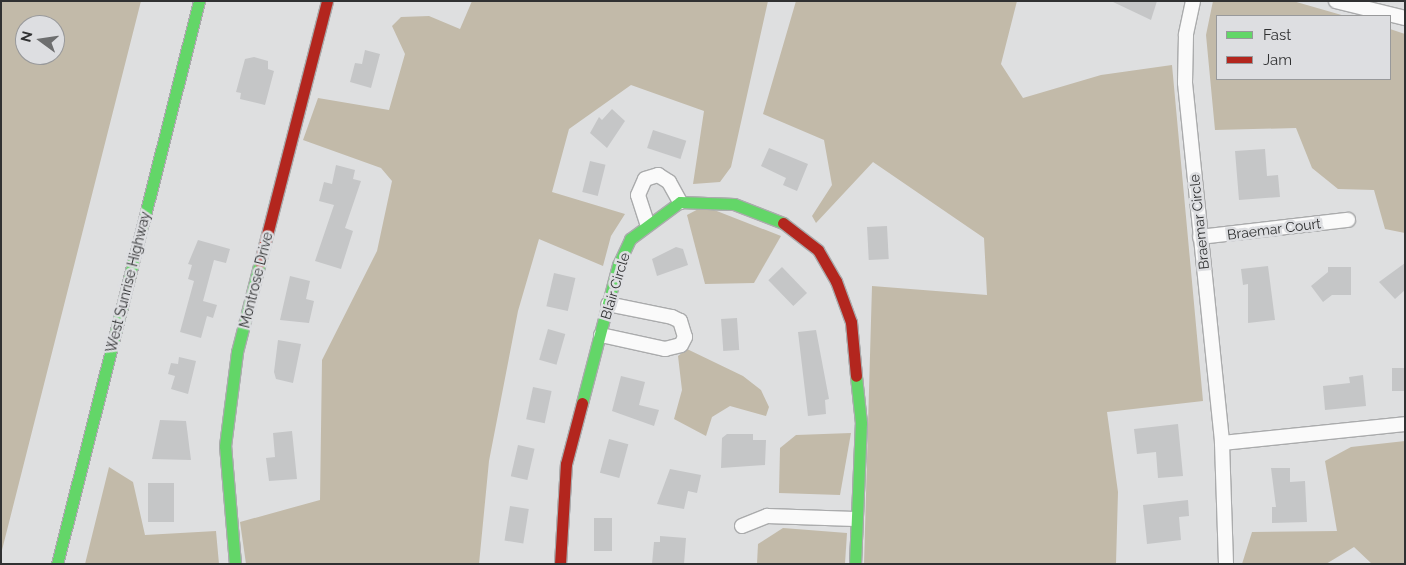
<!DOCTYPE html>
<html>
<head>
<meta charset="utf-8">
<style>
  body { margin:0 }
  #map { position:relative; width:1406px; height:565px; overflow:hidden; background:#dedfe0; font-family:Raleway,sans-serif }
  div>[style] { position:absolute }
  .forest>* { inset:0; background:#c2baa9 }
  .building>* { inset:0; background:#c5c6c7; transform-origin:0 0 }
  .roads { filter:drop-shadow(1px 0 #aaabac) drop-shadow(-1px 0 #aaabac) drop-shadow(0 1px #aaabac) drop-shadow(0 -1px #aaabac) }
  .street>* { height:14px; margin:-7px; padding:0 7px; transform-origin:7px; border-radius:7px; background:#fafafa }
  .fast>* { height:11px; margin:-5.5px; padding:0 5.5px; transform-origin:5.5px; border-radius:5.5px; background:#63d668 }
  .jam>* { height:11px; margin:-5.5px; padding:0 5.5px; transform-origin:5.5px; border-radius:5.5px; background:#b3261e }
  span { translate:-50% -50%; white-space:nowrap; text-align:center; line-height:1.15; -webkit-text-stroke:5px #dddee1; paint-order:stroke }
  .street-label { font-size:14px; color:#303132 }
  .frame { position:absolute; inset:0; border:2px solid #303132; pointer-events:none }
  .legend { position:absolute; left:1216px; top:15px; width:175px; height:65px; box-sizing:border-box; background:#dddee1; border:1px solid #98999b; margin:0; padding:6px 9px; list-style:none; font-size:15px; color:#303132 }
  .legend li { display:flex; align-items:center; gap:10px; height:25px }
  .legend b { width:25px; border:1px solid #98999b }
  .north { position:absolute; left:15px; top:15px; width:50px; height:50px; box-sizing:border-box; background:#dddee1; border:1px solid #98999b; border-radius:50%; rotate:284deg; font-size:14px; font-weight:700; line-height:20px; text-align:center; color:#303132 }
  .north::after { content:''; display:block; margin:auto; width:18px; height:22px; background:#6d6e6f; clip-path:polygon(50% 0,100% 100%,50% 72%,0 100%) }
</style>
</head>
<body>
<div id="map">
  <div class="forest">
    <i style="clip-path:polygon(evenodd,1px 1px,141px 1px,1px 554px,1px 1px,25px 25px,55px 25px,55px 55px,25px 55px,25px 25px)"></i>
    <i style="clip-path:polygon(472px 1px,768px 1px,731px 167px,720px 182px,693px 184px,704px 111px,631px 85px,569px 129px,552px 192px,625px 214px,611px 236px,603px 266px,539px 239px,518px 311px,489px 461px,479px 564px,246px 564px,240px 522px,320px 500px,322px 360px,377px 251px,392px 181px,381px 168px,303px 140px,318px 98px,389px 110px,405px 54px,392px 26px,401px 17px,429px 16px,460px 29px)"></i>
    <i style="clip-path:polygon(796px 1px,1017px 1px,1001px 64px,1023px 98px,1101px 75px,1172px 65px,1203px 401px,1107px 412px,1118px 492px,1116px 564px,864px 564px,872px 286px,987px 295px,984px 238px,873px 162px,816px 223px,812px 216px,832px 185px,824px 140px,763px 114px)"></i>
    <i style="clip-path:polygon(1213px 1px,1293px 1px,1345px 16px,1217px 16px,1217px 79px,1390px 79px,1390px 29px,1405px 34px,1405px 233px,1385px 229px,1374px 190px,1338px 189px,1312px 168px,1296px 128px,1215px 130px,1206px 35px)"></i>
    <i style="clip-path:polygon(704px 206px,781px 236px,754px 283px,705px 284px,687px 215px)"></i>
    <i style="clip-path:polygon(687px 349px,743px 376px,761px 390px,769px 407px,766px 416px,730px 406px,712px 417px,706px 436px,674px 419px,682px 390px,678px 356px)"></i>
    <i style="clip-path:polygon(851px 433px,840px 495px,779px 493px,780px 448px,796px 435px)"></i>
    <i style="clip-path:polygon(1405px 441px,1405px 564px,1372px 564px,1354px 547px,1326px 564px,1242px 564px,1252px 532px,1337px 531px,1325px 461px,1351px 447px)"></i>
    <i style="clip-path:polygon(109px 467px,133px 482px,145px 535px,216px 531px,219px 564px,85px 564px)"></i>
    <i style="clip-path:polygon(783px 528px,847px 533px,845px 564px,757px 564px,758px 544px)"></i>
  </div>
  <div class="building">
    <i style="clip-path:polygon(1111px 1px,1157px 1px,1151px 20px)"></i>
    <i style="clip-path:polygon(365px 50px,380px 54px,371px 88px,350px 82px,355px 63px,362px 64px)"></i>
    <i style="clip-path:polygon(254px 57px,268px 61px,268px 69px,274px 71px,265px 105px,240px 99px,241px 93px,236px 92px,245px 59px)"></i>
    <i style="clip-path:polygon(612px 109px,625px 121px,607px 148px,590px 133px,599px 117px,602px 120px)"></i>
    <i style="left:653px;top:130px;width:35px;height:19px;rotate:18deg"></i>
    <i style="clip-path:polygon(769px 148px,808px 164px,797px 191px,783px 185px,786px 178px,761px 166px)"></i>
    <i style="clip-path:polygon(1265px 149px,1267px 176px,1278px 175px,1280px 197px,1239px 200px,1235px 151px)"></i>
    <i style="left:590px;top:161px;width:16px;height:32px;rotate:14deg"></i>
    <i style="clip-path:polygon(336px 165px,355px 170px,353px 179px,361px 181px,345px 228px,353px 231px,341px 269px,315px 261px,334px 205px,319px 201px,324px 182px,332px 184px)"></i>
    <i style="left:887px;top:226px;width:33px;height:20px;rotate:87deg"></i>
    <i style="clip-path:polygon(198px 240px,230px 249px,226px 263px,214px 260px,203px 301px,217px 305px,213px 318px,207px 316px,201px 338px,180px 332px,194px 281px,188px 279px,192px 265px,188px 264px)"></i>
    <i style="clip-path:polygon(676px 247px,683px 249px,688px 265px,657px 276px,652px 259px)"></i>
    <i style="clip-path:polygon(1405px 263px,1405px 290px,1395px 299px,1379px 282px)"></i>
    <i style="clip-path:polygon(1268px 266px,1275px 320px,1248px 323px,1248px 284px,1243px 285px,1241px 269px)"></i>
    <i style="left:782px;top:267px;width:36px;height:19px;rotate:46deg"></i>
    <i style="clip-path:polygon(1328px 267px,1351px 267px,1351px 295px,1332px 295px,1323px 302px,1311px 286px,1328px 272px)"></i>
    <i style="left:554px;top:273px;width:22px;height:34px;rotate:13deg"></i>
    <i style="clip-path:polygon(290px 276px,310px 281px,306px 299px,314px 301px,309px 323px,280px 320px)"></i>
    <i style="left:737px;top:318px;width:32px;height:16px;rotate:86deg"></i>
    <i style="left:548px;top:329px;width:18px;height:32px;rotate:16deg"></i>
    <i style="clip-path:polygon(816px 330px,829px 399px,825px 400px,826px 414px,808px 416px,798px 332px)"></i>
    <i style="clip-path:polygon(278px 340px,301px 344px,293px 383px,276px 379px,274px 372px)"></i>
    <i style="clip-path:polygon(179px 357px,196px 361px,188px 394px,171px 389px,175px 376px,168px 374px,171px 363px,178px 364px)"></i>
    <i style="left:1392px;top:368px;width:13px;height:23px"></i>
    <i style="clip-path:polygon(1363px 375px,1366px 406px,1325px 410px,1323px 386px,1350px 383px,1349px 377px)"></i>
    <i style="clip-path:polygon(621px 376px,645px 382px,639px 405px,659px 410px,654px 426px,612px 411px)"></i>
    <i style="left:533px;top:387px;width:19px;height:33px;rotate:12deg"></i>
    <i style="clip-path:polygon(160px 420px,186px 421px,191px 460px,152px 459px)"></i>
    <i style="clip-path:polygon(1178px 424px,1183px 476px,1158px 478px,1156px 452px,1137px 454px,1134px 429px)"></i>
    <i style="clip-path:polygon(292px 431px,297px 479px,269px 481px,266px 458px,275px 457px,273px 433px)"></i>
    <i style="clip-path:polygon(727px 434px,753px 434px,753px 440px,766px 440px,765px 465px,721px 468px,722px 438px)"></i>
    <i style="left:609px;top:439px;width:20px;height:35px;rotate:15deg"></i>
    <i style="left:518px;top:445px;width:17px;height:32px;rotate:13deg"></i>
    <i style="clip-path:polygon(1271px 468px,1290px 468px,1290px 482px,1305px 481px,1307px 522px,1272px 523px,1272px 507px,1276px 507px)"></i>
    <i style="clip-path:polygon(670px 469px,701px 475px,697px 493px,688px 491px,684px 509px,657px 504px)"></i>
    <i style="left:148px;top:483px;width:26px;height:39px"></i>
    <i style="clip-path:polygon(1188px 500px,1189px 516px,1179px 517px,1181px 540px,1147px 544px,1143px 505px)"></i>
    <i style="left:510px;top:506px;width:19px;height:35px;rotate:9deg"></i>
    <i style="left:594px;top:518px;width:18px;height:33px"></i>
    <i style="clip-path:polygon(660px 536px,686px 538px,684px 564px,652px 564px,654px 542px,660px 542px)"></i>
  </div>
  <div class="roads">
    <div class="street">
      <i style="left:1193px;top:1px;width:35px;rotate:102deg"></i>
      <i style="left:1186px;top:35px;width:48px;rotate:91.2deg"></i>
      <i style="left:1185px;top:83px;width:362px;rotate:84.1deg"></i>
      <i style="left:1222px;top:443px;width:121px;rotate:88.1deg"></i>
      <i style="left:1336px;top:1px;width:71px;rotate:13.8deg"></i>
      <i style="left:647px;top:223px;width:29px;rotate:-108deg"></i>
      <i style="left:638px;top:195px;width:17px;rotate:-66deg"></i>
      <i style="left:645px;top:179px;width:14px;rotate:-17deg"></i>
      <i style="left:658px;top:175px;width:13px;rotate:32deg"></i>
      <i style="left:669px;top:182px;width:23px;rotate:61deg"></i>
      <i style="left:1200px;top:237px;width:149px;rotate:-6.6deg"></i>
      <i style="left:601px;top:335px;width:66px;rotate:12.3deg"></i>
      <i style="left:665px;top:349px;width:16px;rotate:-14deg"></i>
      <i style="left:681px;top:345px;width:9px;rotate:-63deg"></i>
      <i style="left:685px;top:337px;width:17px;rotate:-107deg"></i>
      <i style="left:680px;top:321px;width:9px;rotate:-153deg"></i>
      <i style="left:672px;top:317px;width:65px;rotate:-168.5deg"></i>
      <i style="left:1222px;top:443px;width:184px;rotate:-5.9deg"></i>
      <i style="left:742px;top:526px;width:27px;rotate:-22deg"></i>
      <i style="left:767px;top:516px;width:88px;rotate:2deg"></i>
    </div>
    <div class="fast">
      <i style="left:582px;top:403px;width:143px;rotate:-75.4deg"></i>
      <i style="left:618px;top:265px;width:29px;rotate:-65deg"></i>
      <i style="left:630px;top:239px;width:62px;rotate:-36.5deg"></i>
      <i style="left:680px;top:202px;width:54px;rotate:2.1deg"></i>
      <i style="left:734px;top:204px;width:53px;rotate:21.2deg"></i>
      <i style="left:57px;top:564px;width:581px;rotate:-75.84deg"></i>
      <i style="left:235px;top:564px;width:118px;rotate:-94.8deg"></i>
      <i style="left:225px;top:446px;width:95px;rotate:-82.7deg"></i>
      <i style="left:237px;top:352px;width:93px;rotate:-75.7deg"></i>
      <i style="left:855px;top:564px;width:141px;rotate:-87.6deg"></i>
      <i style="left:861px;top:423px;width:47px;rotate:-96.1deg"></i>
    </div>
    <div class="jam">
      <i style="left:783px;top:223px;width:44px;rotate:37.6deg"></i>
      <i style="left:818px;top:250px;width:36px;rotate:60deg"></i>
      <i style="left:836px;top:281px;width:44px;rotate:69.9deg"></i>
      <i style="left:851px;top:322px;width:54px;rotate:84.7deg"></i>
      <i style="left:260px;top:262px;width:269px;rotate:-75.6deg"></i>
      <i style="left:560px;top:564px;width:100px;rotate:-86.6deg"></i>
      <i style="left:566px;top:464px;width:63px;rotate:-75.3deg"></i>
    </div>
  </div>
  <div class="street-label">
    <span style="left:1199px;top:222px;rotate:-96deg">Braemar Circle</span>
    <span style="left:1274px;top:229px;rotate:-7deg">Braemar Court</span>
    <span style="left:256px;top:280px;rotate:-76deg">Montrose Drive</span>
    <span style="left:128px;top:282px;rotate:-76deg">West Sunrise Highway</span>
    <span style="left:615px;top:286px;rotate:-73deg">Blair Circle</span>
  </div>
  <div class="frame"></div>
  <ul class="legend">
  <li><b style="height:6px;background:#63d668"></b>Fast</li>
  <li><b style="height:6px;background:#b3261e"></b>Jam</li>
  </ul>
  <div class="north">N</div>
</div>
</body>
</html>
